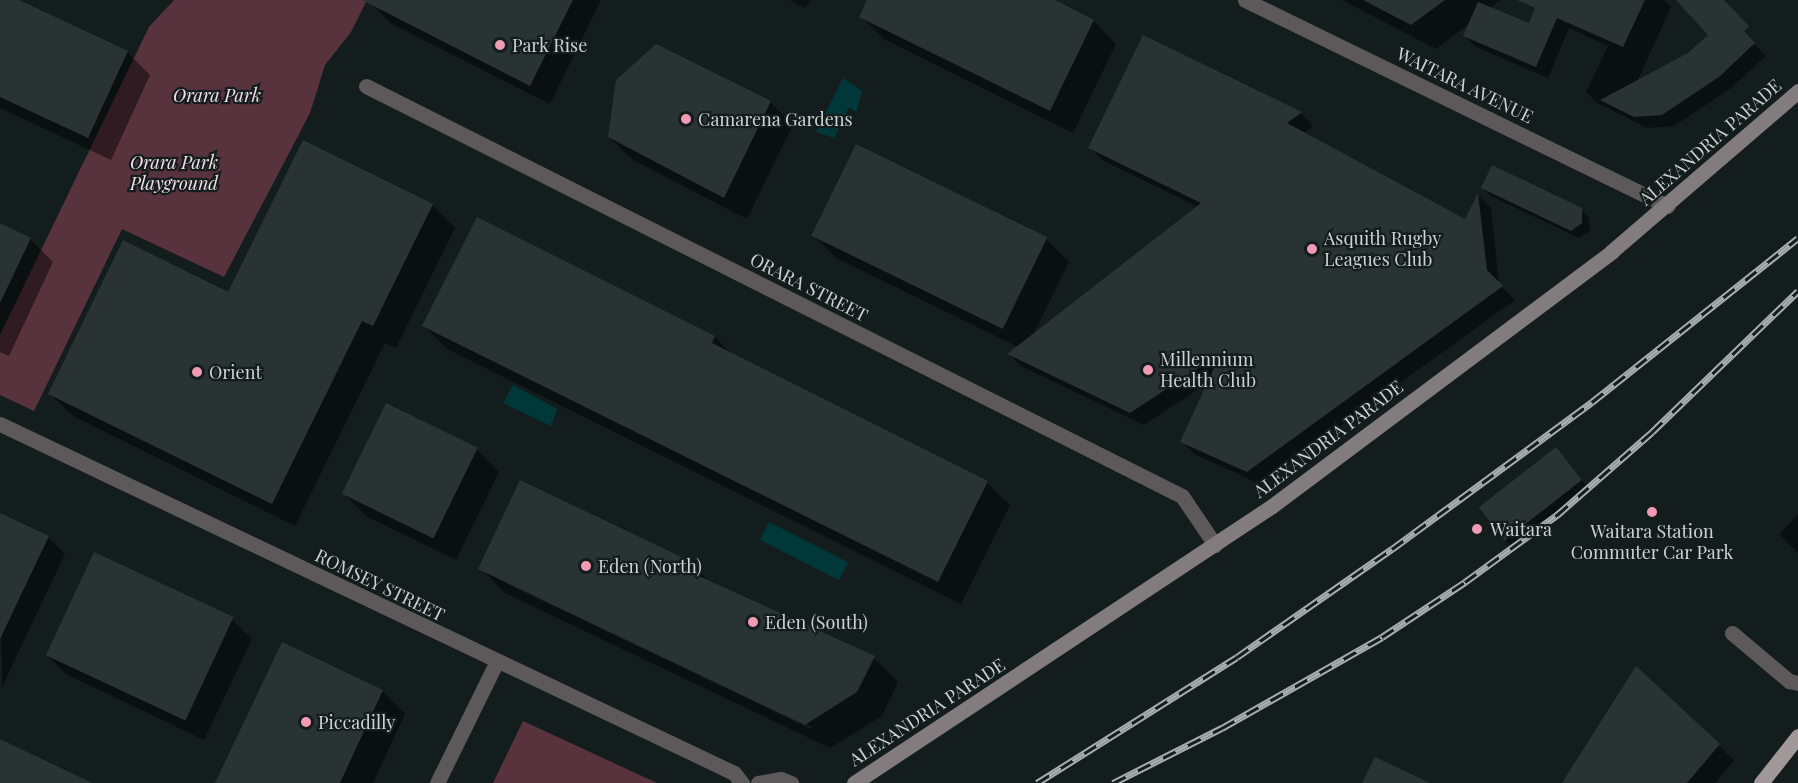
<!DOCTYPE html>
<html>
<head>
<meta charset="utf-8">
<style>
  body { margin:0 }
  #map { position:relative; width:1798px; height:783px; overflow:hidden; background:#141d1d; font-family:"Playfair Display",serif }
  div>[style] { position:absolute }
  .green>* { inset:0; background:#58333e }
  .water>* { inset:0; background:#00383a; transform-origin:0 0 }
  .shadow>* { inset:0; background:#0007 }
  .building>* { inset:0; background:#2a3334; transform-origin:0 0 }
  .lane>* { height:15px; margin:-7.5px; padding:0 7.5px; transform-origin:7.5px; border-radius:7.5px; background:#5d595a }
  .street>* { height:15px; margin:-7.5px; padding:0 7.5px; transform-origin:7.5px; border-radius:7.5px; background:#5d595a }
  .secondary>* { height:15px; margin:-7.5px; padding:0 7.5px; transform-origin:7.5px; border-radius:7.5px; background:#837c7e }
  .primary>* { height:15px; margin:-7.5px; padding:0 7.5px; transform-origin:7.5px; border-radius:7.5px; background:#a1989a }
  .rail>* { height:7px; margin-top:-3.5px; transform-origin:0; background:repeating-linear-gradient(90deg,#141d1d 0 14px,#a6adad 0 28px); box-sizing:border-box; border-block:2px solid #a6adad }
  .dots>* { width:16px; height:16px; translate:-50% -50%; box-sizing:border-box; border:3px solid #141d1d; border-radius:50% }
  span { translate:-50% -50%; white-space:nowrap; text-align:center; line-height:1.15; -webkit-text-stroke:4.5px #141d1d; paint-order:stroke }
  .poi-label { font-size:18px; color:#cdd3d3 }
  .left { translate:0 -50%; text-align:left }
  .street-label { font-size:18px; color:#cdd3d3 }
  .park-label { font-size:18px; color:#f2dee3; font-style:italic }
</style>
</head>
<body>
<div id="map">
  <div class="green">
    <i style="clip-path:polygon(174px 0,367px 0,351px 32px,325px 65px,310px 113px,224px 277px,122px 229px,34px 411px,0 395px,0 335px,149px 27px)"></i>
    <i style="clip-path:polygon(523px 721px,657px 783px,493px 783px)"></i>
  </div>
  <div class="water">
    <i style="clip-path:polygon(843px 78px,862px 91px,856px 112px,849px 107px,834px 138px,816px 132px)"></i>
    <i style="clip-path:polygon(513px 385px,557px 409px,551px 426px,503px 403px)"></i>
    <i style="left:769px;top:522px;width:89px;height:20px;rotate:27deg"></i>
  </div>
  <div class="shadow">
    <i style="clip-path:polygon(0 0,15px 0,127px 52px,150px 75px,111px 160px,0 108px)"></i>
    <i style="clip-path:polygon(373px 0,601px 0,550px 104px,390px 23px,371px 3px)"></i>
    <i style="clip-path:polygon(790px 0,810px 0,805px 8px)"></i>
    <i style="clip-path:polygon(869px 0,1051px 0,1094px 21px,1116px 44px,1073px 133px,884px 39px,861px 16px)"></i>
    <i style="clip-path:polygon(1342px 0,1501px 0,1490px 8px,1530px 25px,1541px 0,1664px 0,1671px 7px,1637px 82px,1744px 34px,1766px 56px,1731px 88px,1674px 126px,1647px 128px,1597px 103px,1586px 92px,1608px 46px,1569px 28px,1548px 78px,1476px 47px,1465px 36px,1470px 23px,1436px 49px)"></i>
    <i style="clip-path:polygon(1144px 37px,1301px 113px,1313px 126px,1303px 134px,1466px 221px,1479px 196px,1491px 208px,1499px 284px,1515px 300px,1260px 484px,1194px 454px,1182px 441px,1209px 382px,1144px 425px,1021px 366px,1009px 354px,1018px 347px,836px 258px,813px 235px,1046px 239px,1069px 262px,1033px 335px,1198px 207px,1102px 160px,1090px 147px)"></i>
    <i style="clip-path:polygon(770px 102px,793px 125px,747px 219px,633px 160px,609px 137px)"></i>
    <i style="clip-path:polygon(304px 142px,432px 205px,455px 228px,396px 348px,385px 343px,295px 526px,73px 416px,50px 394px,229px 294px)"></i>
    <i style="clip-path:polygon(1483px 188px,1581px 210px,1589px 218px,1590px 231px,1579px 238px,1491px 196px)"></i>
    <i style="clip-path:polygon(477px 219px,715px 337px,733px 356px,987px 483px,1010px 505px,961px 604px,447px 349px,424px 326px)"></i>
    <i style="clip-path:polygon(0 225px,30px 239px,53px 262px,9px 356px,0 352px)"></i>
    <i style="clip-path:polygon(476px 449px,499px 472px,456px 560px,366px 516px,343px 493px)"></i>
    <i style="clip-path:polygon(1556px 449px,1589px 489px,1512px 547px,1504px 539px)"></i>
    <i style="clip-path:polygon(0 515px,48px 537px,65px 554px,2px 687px)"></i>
    <i style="clip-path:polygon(1798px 515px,1798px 553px,1779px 534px)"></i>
    <i style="clip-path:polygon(95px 554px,232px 620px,252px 639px,204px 740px,66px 674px,46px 654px)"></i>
    <i style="clip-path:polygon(evenodd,693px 565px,712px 584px,874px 658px,898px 682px,882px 716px,830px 748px,505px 593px,480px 568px,693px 565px,507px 581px,812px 727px,811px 729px,507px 584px,507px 581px)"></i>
    <i style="clip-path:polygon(1636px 669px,1734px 760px,1715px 783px,1564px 783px)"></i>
    <i style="clip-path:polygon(382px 691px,405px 714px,373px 783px,225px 783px)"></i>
  </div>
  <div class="building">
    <i style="clip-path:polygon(0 0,19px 0,128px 51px,88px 138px,0 97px)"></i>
    <i style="clip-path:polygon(362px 0,573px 0,530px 86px)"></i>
    <i style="clip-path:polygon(867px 0,1055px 0,1094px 20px,1050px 111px,859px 17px)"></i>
    <i style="clip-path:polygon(1363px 0,1445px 0,1411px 25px)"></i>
    <i style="clip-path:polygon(1517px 0,1645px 0,1623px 47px,1557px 18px,1536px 67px,1463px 36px,1478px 2px,1529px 23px,1535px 8px)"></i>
    <i style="clip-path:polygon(1676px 0,1724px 0,1749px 26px,1744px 31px,1755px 43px,1719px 77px,1662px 115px,1634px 117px,1600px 100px,1688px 53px,1708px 35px)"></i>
    <i style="clip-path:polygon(1143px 35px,1302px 112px,1287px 123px,1465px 219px,1478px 193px,1487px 270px,1503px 286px,1247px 472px,1180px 442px,1221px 353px,1130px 413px,1007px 354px,1201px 203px,1088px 148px)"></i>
    <i style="clip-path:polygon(656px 44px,771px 101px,724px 198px,608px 137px,616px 80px)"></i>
    <i style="clip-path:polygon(303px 140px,433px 204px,373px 326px,362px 321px,272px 504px,48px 394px,123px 240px,228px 292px)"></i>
    <i style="left:856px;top:144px;width:213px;height:102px;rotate:26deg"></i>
    <i style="clip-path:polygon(1492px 165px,1582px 208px,1582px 223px,1571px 231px,1481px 188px)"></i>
    <i style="clip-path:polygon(477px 217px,715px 336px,712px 343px,988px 481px,938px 582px,422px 326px)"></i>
    <i style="clip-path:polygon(0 223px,31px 238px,0 303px)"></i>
    <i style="left:386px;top:403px;width:102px;height:101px;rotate:26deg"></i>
    <i style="left:1556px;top:447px;width:42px;height:98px;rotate:52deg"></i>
    <i style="clip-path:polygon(520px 480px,694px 563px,690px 572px,875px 656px,857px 692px,805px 725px,478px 569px)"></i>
    <i style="clip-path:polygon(0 513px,49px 536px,0 639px)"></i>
    <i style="left:94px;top:552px;width:154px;height:114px;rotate:25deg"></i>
    <i style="clip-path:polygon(282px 642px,383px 690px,340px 783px,215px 783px)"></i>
    <i style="clip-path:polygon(1636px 666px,1720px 744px,1687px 783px,1562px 783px)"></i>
    <i style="clip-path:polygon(0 739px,92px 783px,0 783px)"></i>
    <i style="clip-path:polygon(1375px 757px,1430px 783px,1362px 783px)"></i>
  </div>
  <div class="lane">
    <i style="left:1732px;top:633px;width:75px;rotate:40.1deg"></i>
    <i style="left:1789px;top:681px;width:9px;rotate:13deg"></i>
  </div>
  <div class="street">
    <i style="left:1245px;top:0;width:470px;rotate:26deg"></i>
    <i style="left:366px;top:86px;width:913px;rotate:26.68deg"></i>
    <i style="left:1182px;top:496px;width:59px;rotate:56deg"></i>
    <i style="left:0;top:424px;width:813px;rotate:25.43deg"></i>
    <i style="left:734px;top:773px;width:13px;rotate:51deg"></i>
    <i style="left:437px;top:783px;width:134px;rotate:-63.8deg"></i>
    <i style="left:758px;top:783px;width:23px;rotate:-10deg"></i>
    <i style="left:781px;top:779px;width:11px;rotate:22deg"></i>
  </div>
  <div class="secondary">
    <i style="left:854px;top:783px;width:501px;rotate:-33.53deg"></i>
    <i style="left:1272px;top:506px;width:424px;rotate:-36.8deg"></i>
    <i style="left:1611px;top:252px;width:247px;rotate:-40.7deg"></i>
  </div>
  <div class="primary">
    <i style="left:1761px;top:783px;width:60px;rotate:-51.8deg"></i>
  </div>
  <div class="rail">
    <i style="left:1037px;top:783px;width:236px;rotate:-32.2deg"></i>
    <i style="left:1237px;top:657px;width:189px;rotate:-34.9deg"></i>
    <i style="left:1392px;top:549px;width:248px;rotate:-36.3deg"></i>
    <i style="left:1592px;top:402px;width:263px;rotate:-38.5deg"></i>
    <i style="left:1113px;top:783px;width:122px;rotate:-26.8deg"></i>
    <i style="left:1222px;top:728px;width:184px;rotate:-29.6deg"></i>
    <i style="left:1382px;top:637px;width:100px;rotate:-33.5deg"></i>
    <i style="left:1465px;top:582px;width:114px;rotate:-36.1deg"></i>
    <i style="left:1557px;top:515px;width:126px;rotate:-41.1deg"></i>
    <i style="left:1652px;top:432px;width:203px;rotate:-44deg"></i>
  </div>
  <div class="dots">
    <i style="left:500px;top:45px;background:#f19ab3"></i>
    <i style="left:686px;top:119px;background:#f19ab3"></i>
    <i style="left:1312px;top:249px;background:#f19ab3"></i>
    <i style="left:1148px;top:370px;background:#f19ab3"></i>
    <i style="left:197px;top:372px;background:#f19ab3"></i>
    <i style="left:1652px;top:512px;background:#f19ab3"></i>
    <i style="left:1477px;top:529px;background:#f19ab3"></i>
    <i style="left:586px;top:566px;background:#f19ab3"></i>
    <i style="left:753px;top:622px;background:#f19ab3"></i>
    <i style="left:306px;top:722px;background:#f19ab3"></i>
  </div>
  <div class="poi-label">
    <span class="left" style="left:512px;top:45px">Park Rise</span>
    <span class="left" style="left:698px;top:119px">Camarena Gardens</span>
    <span class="left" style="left:1324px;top:249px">Asquith Rugby<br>Leagues Club</span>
    <span class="left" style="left:1160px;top:370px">Millennium<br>Health Club</span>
    <span class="left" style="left:209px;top:372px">Orient</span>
    <span class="left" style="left:1490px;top:529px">Waitara</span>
    <span style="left:1652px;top:542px">Waitara Station<br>Commuter Car Park</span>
    <span class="left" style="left:598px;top:566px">Eden (North)</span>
    <span class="left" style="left:765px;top:622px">Eden (South)</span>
    <span class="left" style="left:318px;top:722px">Piccadilly</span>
  </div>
  <div class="street-label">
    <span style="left:1465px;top:85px;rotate:26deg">WAITARA AVENUE</span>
    <span style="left:1710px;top:142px;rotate:-41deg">ALEXANDRIA PARADE</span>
    <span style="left:809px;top:287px;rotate:27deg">ORARA STREET</span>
    <span style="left:1328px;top:439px;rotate:-37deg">ALEXANDRIA PARADE</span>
    <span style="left:380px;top:585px;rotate:26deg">ROMSEY STREET</span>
    <span style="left:927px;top:712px;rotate:-33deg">ALEXANDRIA PARADE</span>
  </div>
  <div class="park-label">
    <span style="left:217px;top:95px">Orara Park</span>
    <span style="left:174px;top:173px">Orara Park<br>Playground</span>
  </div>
</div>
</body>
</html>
